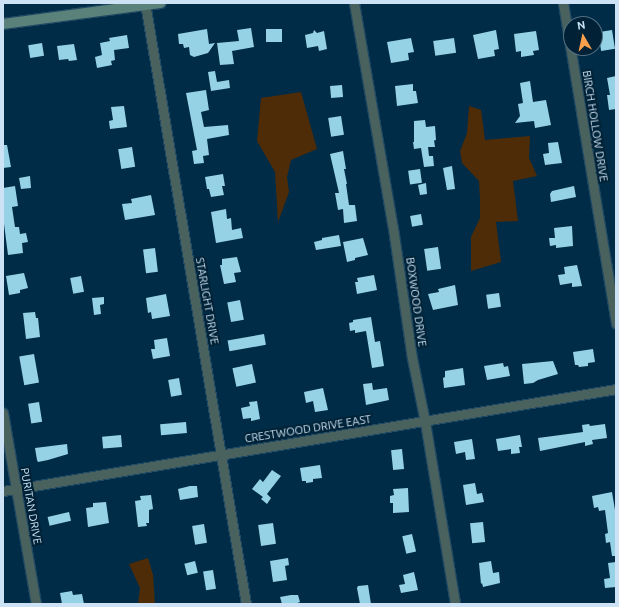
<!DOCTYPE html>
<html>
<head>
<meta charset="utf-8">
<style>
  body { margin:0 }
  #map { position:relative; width:619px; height:607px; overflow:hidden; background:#002c47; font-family:Ubuntu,sans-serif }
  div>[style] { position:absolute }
  .green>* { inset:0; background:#4f2c08 }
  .building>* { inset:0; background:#96d2e6; transform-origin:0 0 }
  .roads { filter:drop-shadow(1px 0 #214963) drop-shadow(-1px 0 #214963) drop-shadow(0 1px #214963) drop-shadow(0 -1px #214963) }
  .street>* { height:9px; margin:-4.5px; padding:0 4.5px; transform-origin:4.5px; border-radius:4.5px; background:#4a625d }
  .secondary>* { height:10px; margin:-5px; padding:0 5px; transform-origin:5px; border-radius:5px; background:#5b827a }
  span { translate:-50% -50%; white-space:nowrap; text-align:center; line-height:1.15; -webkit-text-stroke:4px #012236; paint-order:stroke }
  .street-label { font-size:11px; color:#cde3f5 }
  .frame { position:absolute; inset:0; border:4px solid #cde3f5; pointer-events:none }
  .north { position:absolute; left:563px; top:16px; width:40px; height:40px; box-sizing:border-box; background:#012236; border:1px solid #536f82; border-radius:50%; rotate:351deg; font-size:11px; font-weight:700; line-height:16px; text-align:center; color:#cde3f5 }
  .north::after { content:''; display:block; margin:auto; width:14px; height:18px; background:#f9a04d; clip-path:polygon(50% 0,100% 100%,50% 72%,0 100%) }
</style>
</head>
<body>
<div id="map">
  <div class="green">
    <i style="clip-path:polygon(301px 92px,317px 149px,291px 160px,287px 177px,289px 192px,278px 222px,275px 172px,257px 141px,261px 98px)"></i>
    <i style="clip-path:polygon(469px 106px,481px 110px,485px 140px,530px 136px,529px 158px,537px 176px,513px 181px,518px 221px,496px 222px,501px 262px,471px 271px,471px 237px,480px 218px,480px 199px,479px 181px,462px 163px,460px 151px,467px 133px)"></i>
    <i style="clip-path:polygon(148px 558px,153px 575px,155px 604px,138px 604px,140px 588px,129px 564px)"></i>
  </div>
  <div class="building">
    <i style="clip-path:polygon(251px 28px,254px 47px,232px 51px,234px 64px,220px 65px,217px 43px,239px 41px,237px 30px)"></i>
    <i style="clip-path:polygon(207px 29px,209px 44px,215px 43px,208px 53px,194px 57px,190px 55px,189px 47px,184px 48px,183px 44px,179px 44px,178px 34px)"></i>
    <i style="left:282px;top:29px;width:13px;height:16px;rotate:90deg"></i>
    <i style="clip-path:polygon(314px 30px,317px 33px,324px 31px,327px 49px,319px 51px,318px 46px,307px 48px,305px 35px,313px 33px)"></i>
    <i style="clip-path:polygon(496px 30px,499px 49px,494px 50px,495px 56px,478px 59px,473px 35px)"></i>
    <i style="left:612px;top:30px;width:19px;height:14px;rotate:81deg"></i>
    <i style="clip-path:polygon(536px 31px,539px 50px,533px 51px,534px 55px,521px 57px,521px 51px,516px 52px,514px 34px)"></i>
    <i style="clip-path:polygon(127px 35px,129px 48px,114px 50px,115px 60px,111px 61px,112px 65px,97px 68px,95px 57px,102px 55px,100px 43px,110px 41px,109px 38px)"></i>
    <i style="clip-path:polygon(411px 38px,414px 52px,408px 53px,409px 60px,391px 63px,387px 42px)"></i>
    <i style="left:454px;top:38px;width:15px;height:21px;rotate:82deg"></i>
    <i style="left:42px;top:43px;width:13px;height:14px;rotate:81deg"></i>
    <i style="clip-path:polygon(74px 44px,77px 60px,69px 61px,68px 59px,59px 60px,57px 46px)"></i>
    <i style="clip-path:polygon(215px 71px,217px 82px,229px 80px,230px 88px,211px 91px,208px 72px)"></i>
    <i style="clip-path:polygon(616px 76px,616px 109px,609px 110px,607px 95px,610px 95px,607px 78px)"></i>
    <i style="clip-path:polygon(530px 81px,533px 102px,546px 100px,551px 125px,535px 128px,534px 121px,515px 123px,520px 116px,518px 104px,523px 103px,520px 83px)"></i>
    <i style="clip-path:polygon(413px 84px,413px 91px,416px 91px,418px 103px,397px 106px,395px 86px)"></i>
    <i style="left:342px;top:85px;width:12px;height:12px;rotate:85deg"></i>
    <i style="clip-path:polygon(206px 90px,209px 110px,201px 112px,204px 127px,228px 125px,229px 135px,207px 139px,209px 155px,203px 156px,204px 163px,194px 164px,192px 151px,197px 150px,186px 93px)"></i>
    <i style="clip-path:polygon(124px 106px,127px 127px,110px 129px,109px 121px,113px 120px,111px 107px)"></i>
    <i style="left:341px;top:116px;width:19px;height:13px;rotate:81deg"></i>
    <i style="clip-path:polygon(425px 120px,426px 127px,435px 126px,436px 140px,432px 141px,434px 140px,435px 147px,428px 147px,429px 156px,433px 156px,434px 166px,424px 167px,421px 148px,414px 149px,413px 142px,414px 142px,414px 121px)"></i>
    <i style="clip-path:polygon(558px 142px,562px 163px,545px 165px,543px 154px,549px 153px,548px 143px)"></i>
    <i style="clip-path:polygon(3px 145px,7px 145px,11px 167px,3px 168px)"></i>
    <i style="left:132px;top:147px;width:20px;height:14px;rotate:81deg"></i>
    <i style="clip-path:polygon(343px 151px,346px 169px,344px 169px,347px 184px,346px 184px,349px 205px,355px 205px,357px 221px,344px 223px,343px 209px,338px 210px,335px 193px,339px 193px,330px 154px)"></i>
    <i style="clip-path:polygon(452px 166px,455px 189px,447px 190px,443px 168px)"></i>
    <i style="left:420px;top:169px;width:14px;height:12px;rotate:82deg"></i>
    <i style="clip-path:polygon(223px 174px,225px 186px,222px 186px,224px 195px,211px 197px,209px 189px,207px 189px,205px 177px)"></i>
    <i style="clip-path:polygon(30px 176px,31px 188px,21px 189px,19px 178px)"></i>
    <i style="clip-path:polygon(426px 183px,427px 194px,420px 195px,418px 185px)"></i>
    <i style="clip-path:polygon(15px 186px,18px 206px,12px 207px,15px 227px,19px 227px,20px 234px,26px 233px,28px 242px,22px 243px,23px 253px,8px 255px,3px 216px,3px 188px)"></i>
    <i style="clip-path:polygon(574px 186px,576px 197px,551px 202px,550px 194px,552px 191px)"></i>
    <i style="clip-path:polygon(151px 195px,155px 215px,125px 220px,122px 204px,132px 203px,131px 199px)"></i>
    <i style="clip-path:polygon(226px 209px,227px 219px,231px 218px,232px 230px,241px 228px,243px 238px,216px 243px,211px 212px)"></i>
    <i style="left:421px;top:214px;width:11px;height:11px;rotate:80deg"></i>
    <i style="clip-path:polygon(572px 226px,573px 246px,556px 248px,556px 245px,550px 246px,549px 238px,555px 238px,554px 228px)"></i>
    <i style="clip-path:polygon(339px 235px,341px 246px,316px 250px,314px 242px,322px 240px,322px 238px)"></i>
    <i style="clip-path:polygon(363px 238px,368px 255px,355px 258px,355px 260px,347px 262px,343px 242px)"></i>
    <i style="left:438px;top:247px;width:22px;height:14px;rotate:82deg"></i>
    <i style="left:155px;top:248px;width:24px;height:12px;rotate:83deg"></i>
    <i style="clip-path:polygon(237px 257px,241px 272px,234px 273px,236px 282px,224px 284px,220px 265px,222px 265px,222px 259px)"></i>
    <i style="clip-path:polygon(577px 265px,582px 286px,572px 287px,572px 283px,560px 285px,558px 275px,565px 274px,564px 267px)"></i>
    <i style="clip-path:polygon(24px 273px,28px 288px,20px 290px,20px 293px,9px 295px,6px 276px)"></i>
    <i style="clip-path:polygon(374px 275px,377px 290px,357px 294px,355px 282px,358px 282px,357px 278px)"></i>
    <i style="left:81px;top:276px;width:16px;height:11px;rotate:79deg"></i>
    <i style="clip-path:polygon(455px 285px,458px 305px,433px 310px,428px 294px,439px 292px,438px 289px)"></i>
    <i style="left:499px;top:293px;width:14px;height:13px;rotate:82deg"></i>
    <i style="clip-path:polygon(166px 294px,170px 316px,152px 319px,151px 312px,148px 313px,146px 298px)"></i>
    <i style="clip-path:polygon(104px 297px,104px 304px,100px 305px,101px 314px,94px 315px,92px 298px)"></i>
    <i style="left:240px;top:300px;width:20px;height:13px;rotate:79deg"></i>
    <i style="clip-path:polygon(35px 312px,36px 318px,38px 318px,40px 337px,26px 339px,23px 313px)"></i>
    <i style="clip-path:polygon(371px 317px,375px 342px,380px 341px,384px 366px,372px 368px,366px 331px,355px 333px,355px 330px,350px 331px,349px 323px,353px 322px,353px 320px)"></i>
    <i style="left:264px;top:334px;width:11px;height:37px;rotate:80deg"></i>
    <i style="clip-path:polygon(167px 338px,170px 356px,153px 359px,151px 349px,155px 349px,154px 340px)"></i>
    <i style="clip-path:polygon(593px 349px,595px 362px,588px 363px,588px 366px,579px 367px,578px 365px,575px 365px,573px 352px)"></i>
    <i style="left:34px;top:354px;width:29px;height:15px;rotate:80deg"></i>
    <i style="clip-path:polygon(553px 361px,558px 374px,538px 380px,533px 383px,524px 384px,522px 364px)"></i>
    <i style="clip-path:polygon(503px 363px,504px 367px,508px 366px,510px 376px,487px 380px,484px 366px)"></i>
    <i style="left:252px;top:364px;width:19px;height:20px;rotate:78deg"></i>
    <i style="clip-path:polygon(463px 368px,465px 385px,444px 388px,443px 378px,445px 377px,445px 371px)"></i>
    <i style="left:179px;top:378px;width:17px;height:11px;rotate:80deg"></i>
    <i style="clip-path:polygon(372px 383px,373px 390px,387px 388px,389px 400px,366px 405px,363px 384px)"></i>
    <i style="clip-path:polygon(323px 388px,328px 410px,315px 412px,313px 401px,306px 403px,304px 392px)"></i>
    <i style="clip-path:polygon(257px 401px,260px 419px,251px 421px,251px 418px,243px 419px,241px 408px,250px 406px,249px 402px)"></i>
    <i style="left:39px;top:402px;width:20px;height:11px;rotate:81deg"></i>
    <i style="left:186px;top:422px;width:11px;height:26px;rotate:85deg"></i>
    <i style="clip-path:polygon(589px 424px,590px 426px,605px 424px,607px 438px,592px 440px,593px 444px,585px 446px,585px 442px,540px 451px,538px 438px,583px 432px,582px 425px)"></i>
    <i style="left:121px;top:435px;width:12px;height:19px;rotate:85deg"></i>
    <i style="clip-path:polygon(520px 435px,522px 447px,519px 447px,520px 453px,511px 454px,511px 449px,498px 451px,496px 439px)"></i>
    <i style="clip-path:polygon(472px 439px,475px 459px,466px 460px,465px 452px,456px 454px,454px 442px)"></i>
    <i style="clip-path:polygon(67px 444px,68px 454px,48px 460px,38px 462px,37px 460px,35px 448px)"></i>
    <i style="left:402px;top:449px;width:20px;height:11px;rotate:84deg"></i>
    <i style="clip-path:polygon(320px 465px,322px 478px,313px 479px,313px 482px,306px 483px,306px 481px,302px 481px,300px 468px)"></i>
    <i style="clip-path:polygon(272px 470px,281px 476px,267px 494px,271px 498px,267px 504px,261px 499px,263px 497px,252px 489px,260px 479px,263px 482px)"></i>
    <i style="clip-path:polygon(475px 483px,477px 494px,482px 493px,484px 502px,466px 505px,463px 485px)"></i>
    <i style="clip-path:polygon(190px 486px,197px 486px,198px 497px,180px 500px,178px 489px)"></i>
    <i style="clip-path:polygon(408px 488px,409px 512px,393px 513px,393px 503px,390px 503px,390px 496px,394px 495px,393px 489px)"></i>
    <i style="clip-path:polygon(612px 492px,616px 516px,616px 556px,612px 556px,610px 542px,606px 543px,605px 534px,608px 533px,605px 510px,599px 511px,598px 507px,594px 508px,592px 496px)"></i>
    <i style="clip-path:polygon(151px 495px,153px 509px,149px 510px,149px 523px,146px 523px,147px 526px,138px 527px,135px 501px,141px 500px,140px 496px)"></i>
    <i style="clip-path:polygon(106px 502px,109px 523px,88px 527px,86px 508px,93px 507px,93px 503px)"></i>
    <i style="left:69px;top:512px;width:9px;height:22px;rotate:77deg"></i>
    <i style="left:483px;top:522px;width:20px;height:13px;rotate:84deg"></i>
    <i style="left:273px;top:523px;width:21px;height:15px;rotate:82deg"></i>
    <i style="left:204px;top:524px;width:19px;height:12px;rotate:81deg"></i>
    <i style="left:412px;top:534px;width:18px;height:10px;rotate:77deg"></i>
    <i style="clip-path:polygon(288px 558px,289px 565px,285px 566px,287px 580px,273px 582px,270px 561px)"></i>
    <i style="left:195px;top:561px;width:12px;height:11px;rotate:76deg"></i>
    <i style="clip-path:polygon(491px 561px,493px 573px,499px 572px,500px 583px,483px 587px,482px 583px,481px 584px,479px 563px)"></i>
    <i style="clip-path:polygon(616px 562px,616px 587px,605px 588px,604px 579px,610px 578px,608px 563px)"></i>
    <i style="left:213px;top:570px;width:19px;height:10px;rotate:81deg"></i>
    <i style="clip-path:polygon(414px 572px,418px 590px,401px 593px,399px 585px,405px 584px,403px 575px)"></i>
    <i style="clip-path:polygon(368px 585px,371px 604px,360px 604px,357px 588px,358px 586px)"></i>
    <i style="clip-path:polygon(72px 591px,73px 595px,82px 594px,84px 604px,62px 604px,60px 593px)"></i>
    <i style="clip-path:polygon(291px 595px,298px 595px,300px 602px,295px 604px,282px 604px,280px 597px)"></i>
  </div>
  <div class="roads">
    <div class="street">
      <i style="left:145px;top:3px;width:609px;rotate:80.46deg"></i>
      <i style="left:354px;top:3px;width:235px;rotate:80.2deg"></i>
      <i style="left:394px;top:235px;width:124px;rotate:81.7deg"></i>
      <i style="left:412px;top:358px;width:65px;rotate:78.5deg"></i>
      <i style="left:425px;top:422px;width:184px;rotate:80.6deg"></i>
      <i style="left:563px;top:3px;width:325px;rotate:80.6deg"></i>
      <i style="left:3px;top:413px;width:194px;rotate:80.2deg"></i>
      <i style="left:3px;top:491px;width:621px;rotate:-9.45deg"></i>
    </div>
    <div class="secondary">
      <i style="left:3px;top:24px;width:159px;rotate:-7.6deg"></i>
    </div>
  </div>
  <div class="street-label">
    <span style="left:595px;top:126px;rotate:81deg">BIRCH HOLLOW DRIVE</span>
    <span style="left:207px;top:301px;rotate:80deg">STARLIGHT DRIVE</span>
    <span style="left:416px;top:302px;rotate:82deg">BOXWOOD DRIVE</span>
    <span style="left:308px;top:429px;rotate:-9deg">CRESTWOOD DRIVE EAST</span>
    <span style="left:31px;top:506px;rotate:80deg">PURITAN DRIVE</span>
  </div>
  <div class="frame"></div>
  <div class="north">N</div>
</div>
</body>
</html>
